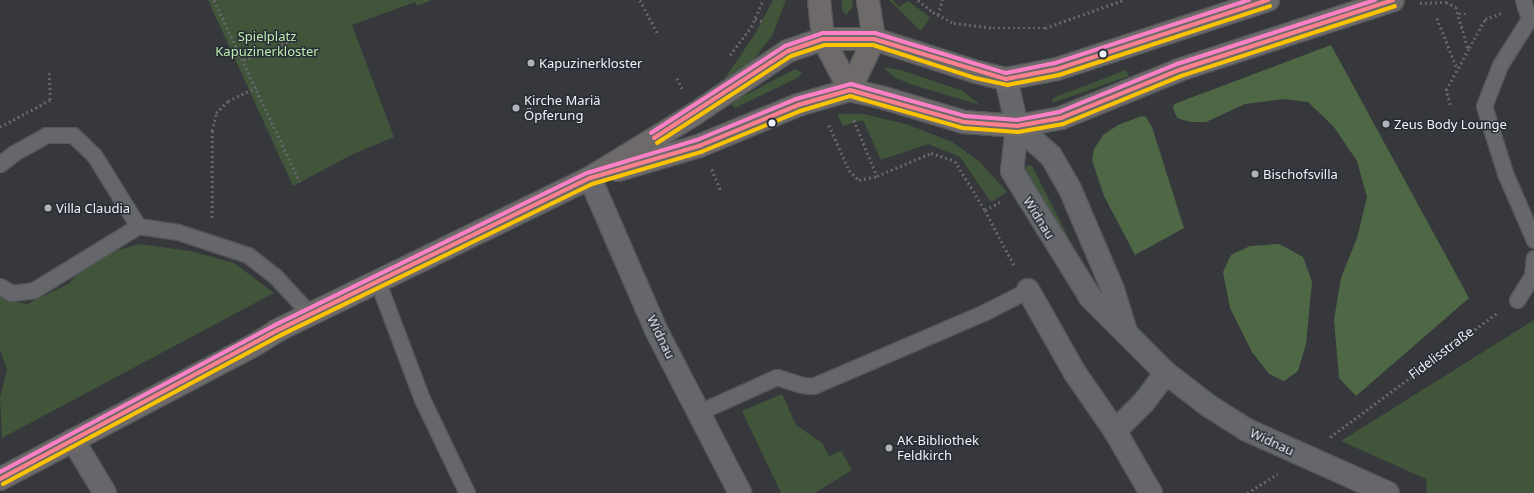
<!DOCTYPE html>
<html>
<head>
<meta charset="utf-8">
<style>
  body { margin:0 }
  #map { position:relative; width:1534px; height:493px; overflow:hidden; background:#36383c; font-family:"Noto Sans",sans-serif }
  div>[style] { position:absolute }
  .green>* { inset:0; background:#40553a }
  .forest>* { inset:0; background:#4e6846 }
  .path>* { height:2.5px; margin-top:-1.25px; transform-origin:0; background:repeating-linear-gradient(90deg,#656669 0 2px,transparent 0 5px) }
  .roads { filter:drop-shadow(1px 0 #55575b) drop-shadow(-1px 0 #55575b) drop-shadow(0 1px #55575b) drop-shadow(0 -1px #55575b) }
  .lane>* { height:15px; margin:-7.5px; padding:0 7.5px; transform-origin:7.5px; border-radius:7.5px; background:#65676b }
  .street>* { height:22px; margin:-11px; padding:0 11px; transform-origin:11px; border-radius:11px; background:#65676b }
  .secondary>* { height:22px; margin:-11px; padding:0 11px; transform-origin:11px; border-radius:11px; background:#65676b }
  .primary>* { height:22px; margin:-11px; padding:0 11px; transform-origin:11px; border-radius:11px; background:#6e6a6a }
  .bus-1>* { height:4px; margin:-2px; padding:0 2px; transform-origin:2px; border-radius:2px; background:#ff808e }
  .bus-2>* { height:4px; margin:-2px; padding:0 2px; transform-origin:2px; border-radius:2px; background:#fcc300 }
  .bus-3>* { height:4px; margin:-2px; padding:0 2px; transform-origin:2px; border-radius:2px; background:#ff80c5 }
  .dots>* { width:11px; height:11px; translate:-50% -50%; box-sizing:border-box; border:2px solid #282d36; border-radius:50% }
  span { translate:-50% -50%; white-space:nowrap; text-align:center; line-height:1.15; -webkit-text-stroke:3px #282d36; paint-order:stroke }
  .park-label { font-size:13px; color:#beeead }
  .poi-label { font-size:13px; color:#f0f3f9 }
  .left { translate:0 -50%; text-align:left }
  .street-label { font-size:13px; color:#f0f3f9 }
</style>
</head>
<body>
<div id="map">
  <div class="green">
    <i style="clip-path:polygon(208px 0,432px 0,417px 6px,415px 2px,352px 25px,394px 137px,353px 154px,293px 186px)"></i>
    <i style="clip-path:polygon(773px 0,786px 0,772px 36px,750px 64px,721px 84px,755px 34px)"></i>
    <i style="clip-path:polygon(842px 0,852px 0,853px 6px,846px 15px,842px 10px)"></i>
    <i style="clip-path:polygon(889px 0,893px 0,899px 7px,908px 1px,930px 17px,921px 31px)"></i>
    <i style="clip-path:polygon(883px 67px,901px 70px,963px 91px,980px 105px,910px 84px,894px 77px)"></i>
    <i style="clip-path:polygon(795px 69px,802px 72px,799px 77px,735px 108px,730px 103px)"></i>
    <i style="clip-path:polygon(1126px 70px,1129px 76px,1052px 103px,1053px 98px)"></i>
    <i style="clip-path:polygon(837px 114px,864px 114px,909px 125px,952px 142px,980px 162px,1007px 192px,991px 202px,960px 157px,928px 144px,881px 160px,863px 120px,843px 126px)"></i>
    <i style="clip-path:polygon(1027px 165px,1032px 166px,1085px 270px,1025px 171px)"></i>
    <i style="clip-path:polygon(139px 244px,190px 251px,234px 263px,274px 293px,2px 438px,0 398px,7px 370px,0 350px,0 296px,8px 301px,27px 304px,68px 284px,95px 257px)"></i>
    <i style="clip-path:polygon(1534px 320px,1534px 493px,1427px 493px,1426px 479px,1341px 441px)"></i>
    <i style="clip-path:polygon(782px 394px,796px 425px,822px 443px,829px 456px,841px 451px,852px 470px,815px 493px,781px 493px,742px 411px)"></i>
  </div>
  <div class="forest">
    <i style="clip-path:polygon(1331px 45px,1469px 298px,1356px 396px,1339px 378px,1334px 320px,1341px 278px,1357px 238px,1367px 197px,1357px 161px,1334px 127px,1308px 102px,1283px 99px,1245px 104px,1206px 122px,1191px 122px,1177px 118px,1173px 108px,1174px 104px)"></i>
    <i style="clip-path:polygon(1142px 116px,1146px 117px,1152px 127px,1184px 228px,1135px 255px,1104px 196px,1092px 160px,1094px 149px,1103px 135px,1118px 125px)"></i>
    <i style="clip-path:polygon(1279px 244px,1303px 257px,1312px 282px,1306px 344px,1298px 371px,1284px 381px,1269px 374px,1252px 352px,1230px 308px,1223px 272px,1231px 255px,1250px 246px)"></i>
  </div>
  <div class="path">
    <i style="left:214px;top:0;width:201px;rotate:64.7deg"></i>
    <i style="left:640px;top:0;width:38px;rotate:62deg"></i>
    <i style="left:918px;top:0;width:19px;rotate:39deg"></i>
    <i style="left:933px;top:12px;width:24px;rotate:28deg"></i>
    <i style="left:954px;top:23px;width:39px;rotate:7deg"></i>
    <i style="left:993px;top:28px;width:52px"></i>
    <i style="left:1045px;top:28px;width:83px;rotate:-19.7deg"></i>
    <i style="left:1420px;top:3px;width:26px;rotate:-2deg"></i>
    <i style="left:1446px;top:2px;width:11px;rotate:27deg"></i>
    <i style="left:1456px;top:7px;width:43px;rotate:73.7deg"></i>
    <i style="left:1459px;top:14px;width:10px"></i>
    <i style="left:938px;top:15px;width:16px;rotate:-75deg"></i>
    <i style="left:1437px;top:18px;width:54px;rotate:68.2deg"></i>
    <i style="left:755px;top:19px;width:9px;rotate:18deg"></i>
    <i style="left:730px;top:55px;width:35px;rotate:-53deg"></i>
    <i style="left:751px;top:27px;width:30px;rotate:-66deg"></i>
    <i style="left:244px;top:60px;width:53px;rotate:-22.2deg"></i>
    <i style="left:677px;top:78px;width:13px;rotate:63deg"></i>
    <i style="left:1450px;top:105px;width:16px;rotate:-105deg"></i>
    <i style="left:1446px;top:90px;width:48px;rotate:-61.3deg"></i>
    <i style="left:1469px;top:48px;width:33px;rotate:-61deg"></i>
    <i style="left:1485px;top:19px;width:18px;rotate:-19deg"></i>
    <i style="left:854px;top:120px;width:61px;rotate:67.7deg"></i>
    <i style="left:829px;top:125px;width:49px;rotate:66deg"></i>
    <i style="left:849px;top:170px;width:14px;rotate:45deg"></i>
    <i style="left:859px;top:180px;width:18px;rotate:-13deg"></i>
    <i style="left:877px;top:176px;width:59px;rotate:-23.1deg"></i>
    <i style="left:931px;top:153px;width:25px;rotate:18deg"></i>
    <i style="left:955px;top:161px;width:57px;rotate:58.5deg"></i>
    <i style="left:985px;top:210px;width:17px;rotate:-28deg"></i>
    <i style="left:0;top:127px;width:57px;rotate:-28.4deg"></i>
    <i style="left:50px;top:100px;width:27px;rotate:-92deg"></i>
    <i style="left:712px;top:169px;width:24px;rotate:68deg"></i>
    <i style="left:985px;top:210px;width:64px;rotate:62.2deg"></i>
    <i style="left:212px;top:218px;width:87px;rotate:-90deg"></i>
    <i style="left:212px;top:131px;width:18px;rotate:-77deg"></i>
    <i style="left:216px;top:113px;width:17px;rotate:-45deg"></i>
    <i style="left:228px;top:101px;width:32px;rotate:-26deg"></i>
    <i style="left:1330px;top:437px;width:208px;rotate:-36.6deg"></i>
    <i style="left:1247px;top:493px;width:36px;rotate:-32deg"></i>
  </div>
  <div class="roads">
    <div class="lane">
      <i style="left:1523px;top:0;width:20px;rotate:72deg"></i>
      <i style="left:1529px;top:19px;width:54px;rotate:122.2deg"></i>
      <i style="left:1500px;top:65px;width:44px;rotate:111.3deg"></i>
      <i style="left:1484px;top:106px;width:70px;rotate:72.6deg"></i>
      <i style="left:1505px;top:173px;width:73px;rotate:66.6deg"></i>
      <i style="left:0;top:164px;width:18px;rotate:-38deg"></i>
      <i style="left:14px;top:153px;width:37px;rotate:-29deg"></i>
      <i style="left:46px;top:135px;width:27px"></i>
      <i style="left:73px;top:135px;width:29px;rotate:44deg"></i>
      <i style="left:94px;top:155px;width:84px;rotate:58.2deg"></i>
      <i style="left:138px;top:226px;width:40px;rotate:8.5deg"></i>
      <i style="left:178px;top:232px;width:74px;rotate:18.2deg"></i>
      <i style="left:248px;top:255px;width:33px;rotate:38deg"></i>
      <i style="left:274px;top:275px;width:53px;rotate:47.3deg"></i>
      <i style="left:377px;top:280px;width:127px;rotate:69.3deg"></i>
      <i style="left:422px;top:399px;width:104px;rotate:64.4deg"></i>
      <i style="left:0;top:286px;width:13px;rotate:32deg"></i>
      <i style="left:11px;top:293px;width:23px;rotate:-7deg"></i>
      <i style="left:34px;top:290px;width:122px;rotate:-31.6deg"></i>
      <i style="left:1517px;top:300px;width:28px;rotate:-58deg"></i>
      <i style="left:1532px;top:276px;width:18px;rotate:-84deg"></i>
      <i style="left:699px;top:412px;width:85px;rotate:-24.2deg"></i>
      <i style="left:777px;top:377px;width:25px;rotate:18deg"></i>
      <i style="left:801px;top:385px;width:12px;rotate:5deg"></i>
      <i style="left:813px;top:386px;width:187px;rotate:-23.3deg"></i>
      <i style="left:985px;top:312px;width:48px;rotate:-27.1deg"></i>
    </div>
    <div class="street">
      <i style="left:590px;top:178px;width:166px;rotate:66.5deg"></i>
      <i style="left:656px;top:330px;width:183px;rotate:62.7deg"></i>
      <i style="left:1028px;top:290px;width:95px;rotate:60.5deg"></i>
      <i style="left:1075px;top:373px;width:70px;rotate:55.4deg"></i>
      <i style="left:1115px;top:431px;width:72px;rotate:59.9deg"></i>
      <i style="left:1115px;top:431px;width:41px;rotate:-45deg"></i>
      <i style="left:1144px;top:402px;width:36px;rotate:-53deg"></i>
      <i style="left:73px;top:440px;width:62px;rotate:58.9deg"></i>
    </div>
    <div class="secondary">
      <i style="left:1006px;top:79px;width:48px;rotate:76.8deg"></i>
      <i style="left:1017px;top:126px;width:45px;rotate:96.3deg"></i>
      <i style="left:1012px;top:171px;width:148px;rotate:58.2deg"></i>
      <i style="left:1090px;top:297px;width:107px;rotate:45deg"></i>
      <i style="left:1166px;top:373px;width:54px;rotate:37.5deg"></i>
      <i style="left:1209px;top:406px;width:45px;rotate:32.3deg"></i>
      <i style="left:1247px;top:430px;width:154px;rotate:24.1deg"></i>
      <i style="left:1017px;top:126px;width:45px;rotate:41.4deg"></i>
      <i style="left:1051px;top:156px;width:38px;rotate:60deg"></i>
      <i style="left:1070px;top:189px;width:110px;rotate:66.9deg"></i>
      <i style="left:1113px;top:290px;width:44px;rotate:72.8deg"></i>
    </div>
    <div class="primary">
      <i style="left:819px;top:0;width:39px;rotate:84deg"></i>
      <i style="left:823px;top:39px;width:58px;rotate:62.1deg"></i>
      <i style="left:850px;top:90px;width:56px;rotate:-64.8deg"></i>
      <i style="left:874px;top:39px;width:39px;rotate:-99deg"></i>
      <i style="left:618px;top:170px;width:84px;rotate:-16.5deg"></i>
      <i style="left:699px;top:146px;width:107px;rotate:-22.5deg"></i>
      <i style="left:798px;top:105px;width:54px;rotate:-16.1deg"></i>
      <i style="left:850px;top:90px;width:35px;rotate:13deg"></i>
      <i style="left:884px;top:98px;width:84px;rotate:16.7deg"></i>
      <i style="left:964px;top:122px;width:53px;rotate:4.3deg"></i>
      <i style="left:1017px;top:126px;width:45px;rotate:-10.3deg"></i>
      <i style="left:1061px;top:118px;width:127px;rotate:-22.1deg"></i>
      <i style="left:1179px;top:70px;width:225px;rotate:-18.1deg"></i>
      <i style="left:0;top:479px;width:289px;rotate:-27.8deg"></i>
      <i style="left:256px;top:344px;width:26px;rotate:-32deg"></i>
      <i style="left:278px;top:330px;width:347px;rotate:-26deg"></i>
      <i style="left:590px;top:178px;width:121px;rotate:-31.5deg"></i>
      <i style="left:693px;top:115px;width:115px;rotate:-34deg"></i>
      <i style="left:788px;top:51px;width:37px;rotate:-19deg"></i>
      <i style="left:823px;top:39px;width:51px"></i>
      <i style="left:874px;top:39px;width:108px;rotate:17.8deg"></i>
      <i style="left:977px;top:72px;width:30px;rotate:14deg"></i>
      <i style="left:1006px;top:79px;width:52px;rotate:-11.1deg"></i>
      <i style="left:1057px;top:69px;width:222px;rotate:-18.1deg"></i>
    </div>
  </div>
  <div class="bus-1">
    <i style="left:654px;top:138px;width:160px;rotate:-33deg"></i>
    <i style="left:788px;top:51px;width:37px;rotate:-19deg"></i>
    <i style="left:823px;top:39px;width:51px"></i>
    <i style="left:874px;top:39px;width:138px;rotate:16.9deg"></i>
    <i style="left:1006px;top:79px;width:52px;rotate:-11.1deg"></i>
    <i style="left:1057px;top:69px;width:222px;rotate:-18.1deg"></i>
    <i style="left:0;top:479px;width:315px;rotate:-28.2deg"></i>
    <i style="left:278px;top:330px;width:347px;rotate:-26deg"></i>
    <i style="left:590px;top:178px;width:114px;rotate:-16.4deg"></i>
    <i style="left:699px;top:146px;width:107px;rotate:-22.5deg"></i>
    <i style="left:798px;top:105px;width:54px;rotate:-16.1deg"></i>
    <i style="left:850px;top:90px;width:118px;rotate:15.7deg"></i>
    <i style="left:964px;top:122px;width:53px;rotate:4.3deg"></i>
    <i style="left:1017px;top:126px;width:45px;rotate:-10.3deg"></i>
    <i style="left:1061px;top:118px;width:127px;rotate:-22.1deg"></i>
    <i style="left:1179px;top:70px;width:225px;rotate:-18.1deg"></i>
  </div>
  <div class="bus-2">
    <i style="left:657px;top:143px;width:160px;rotate:-33deg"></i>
    <i style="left:791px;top:56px;width:35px;rotate:-18deg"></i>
    <i style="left:824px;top:45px;width:49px"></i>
    <i style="left:873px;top:45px;width:107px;rotate:17.9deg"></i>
    <i style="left:975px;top:78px;width:33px;rotate:12deg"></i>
    <i style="left:1007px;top:85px;width:53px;rotate:-10.9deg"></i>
    <i style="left:1059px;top:75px;width:222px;rotate:-18.1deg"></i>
    <i style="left:3px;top:484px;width:315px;rotate:-28.2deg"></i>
    <i style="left:281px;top:335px;width:346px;rotate:-25.9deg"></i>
    <i style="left:592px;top:184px;width:114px;rotate:-16.4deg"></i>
    <i style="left:701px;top:152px;width:107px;rotate:-22.5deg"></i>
    <i style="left:800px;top:111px;width:52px;rotate:-16.7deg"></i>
    <i style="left:850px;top:96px;width:117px;rotate:15.8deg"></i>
    <i style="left:963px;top:128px;width:55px;rotate:4.2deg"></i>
    <i style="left:1018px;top:132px;width:46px;rotate:-10.1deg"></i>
    <i style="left:1063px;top:124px;width:127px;rotate:-22.1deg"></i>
    <i style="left:1181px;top:76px;width:225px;rotate:-18.1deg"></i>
  </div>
  <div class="bus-3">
    <i style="left:651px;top:133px;width:160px;rotate:-33deg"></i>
    <i style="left:785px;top:46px;width:39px;rotate:-19deg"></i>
    <i style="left:822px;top:33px;width:53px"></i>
    <i style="left:875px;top:33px;width:137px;rotate:17deg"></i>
    <i style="left:1006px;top:73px;width:50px;rotate:-11.5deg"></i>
    <i style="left:1055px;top:63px;width:204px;rotate:-18deg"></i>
    <i style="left:0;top:472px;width:312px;rotate:-28.1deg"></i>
    <i style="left:275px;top:325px;width:347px;rotate:-26deg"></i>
    <i style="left:587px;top:173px;width:115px;rotate:-16.7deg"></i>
    <i style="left:697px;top:140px;width:107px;rotate:-22.5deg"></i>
    <i style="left:796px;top:99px;width:57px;rotate:-15.3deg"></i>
    <i style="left:851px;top:84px;width:118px;rotate:15.7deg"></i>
    <i style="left:965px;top:116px;width:52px;rotate:4.4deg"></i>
    <i style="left:1017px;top:120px;width:43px;rotate:-10.8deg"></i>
    <i style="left:1059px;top:112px;width:127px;rotate:-22.1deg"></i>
    <i style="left:1177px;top:64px;width:208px;rotate:-17.9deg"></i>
  </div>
  <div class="dots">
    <i style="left:1103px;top:54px;background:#f0f3f9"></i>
    <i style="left:531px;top:63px;background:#afb2b7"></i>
    <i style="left:516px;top:108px;background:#afb2b7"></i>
    <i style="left:772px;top:123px;background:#f0f3f9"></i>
    <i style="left:1386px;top:124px;background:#afb2b7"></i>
    <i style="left:1255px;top:174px;background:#afb2b7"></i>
    <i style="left:48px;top:208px;background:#afb2b7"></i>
    <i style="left:889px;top:448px;background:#afb2b7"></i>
  </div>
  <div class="park-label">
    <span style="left:267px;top:44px">Spielplatz<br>Kapuzinerkloster</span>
  </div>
  <div class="poi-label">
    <span class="left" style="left:539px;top:63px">Kapuzinerkloster</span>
    <span class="left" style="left:524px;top:108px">Kirche Mariä<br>Öpferung</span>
    <span class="left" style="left:1394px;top:124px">Zeus Body Lounge</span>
    <span class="left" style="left:1263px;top:174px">Bischofsvilla</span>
    <span class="left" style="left:56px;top:208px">Villa Claudia</span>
    <span class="left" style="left:897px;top:448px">AK-Bibliothek<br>Feldkirch</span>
  </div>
  <div class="street-label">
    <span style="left:1039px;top:218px;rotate:58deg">Widnau</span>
    <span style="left:661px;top:337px;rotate:64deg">Widnau</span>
    <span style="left:1441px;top:353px;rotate:-37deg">Fidelisstraße</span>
    <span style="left:1272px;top:442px;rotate:25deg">Widnau</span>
  </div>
</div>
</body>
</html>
